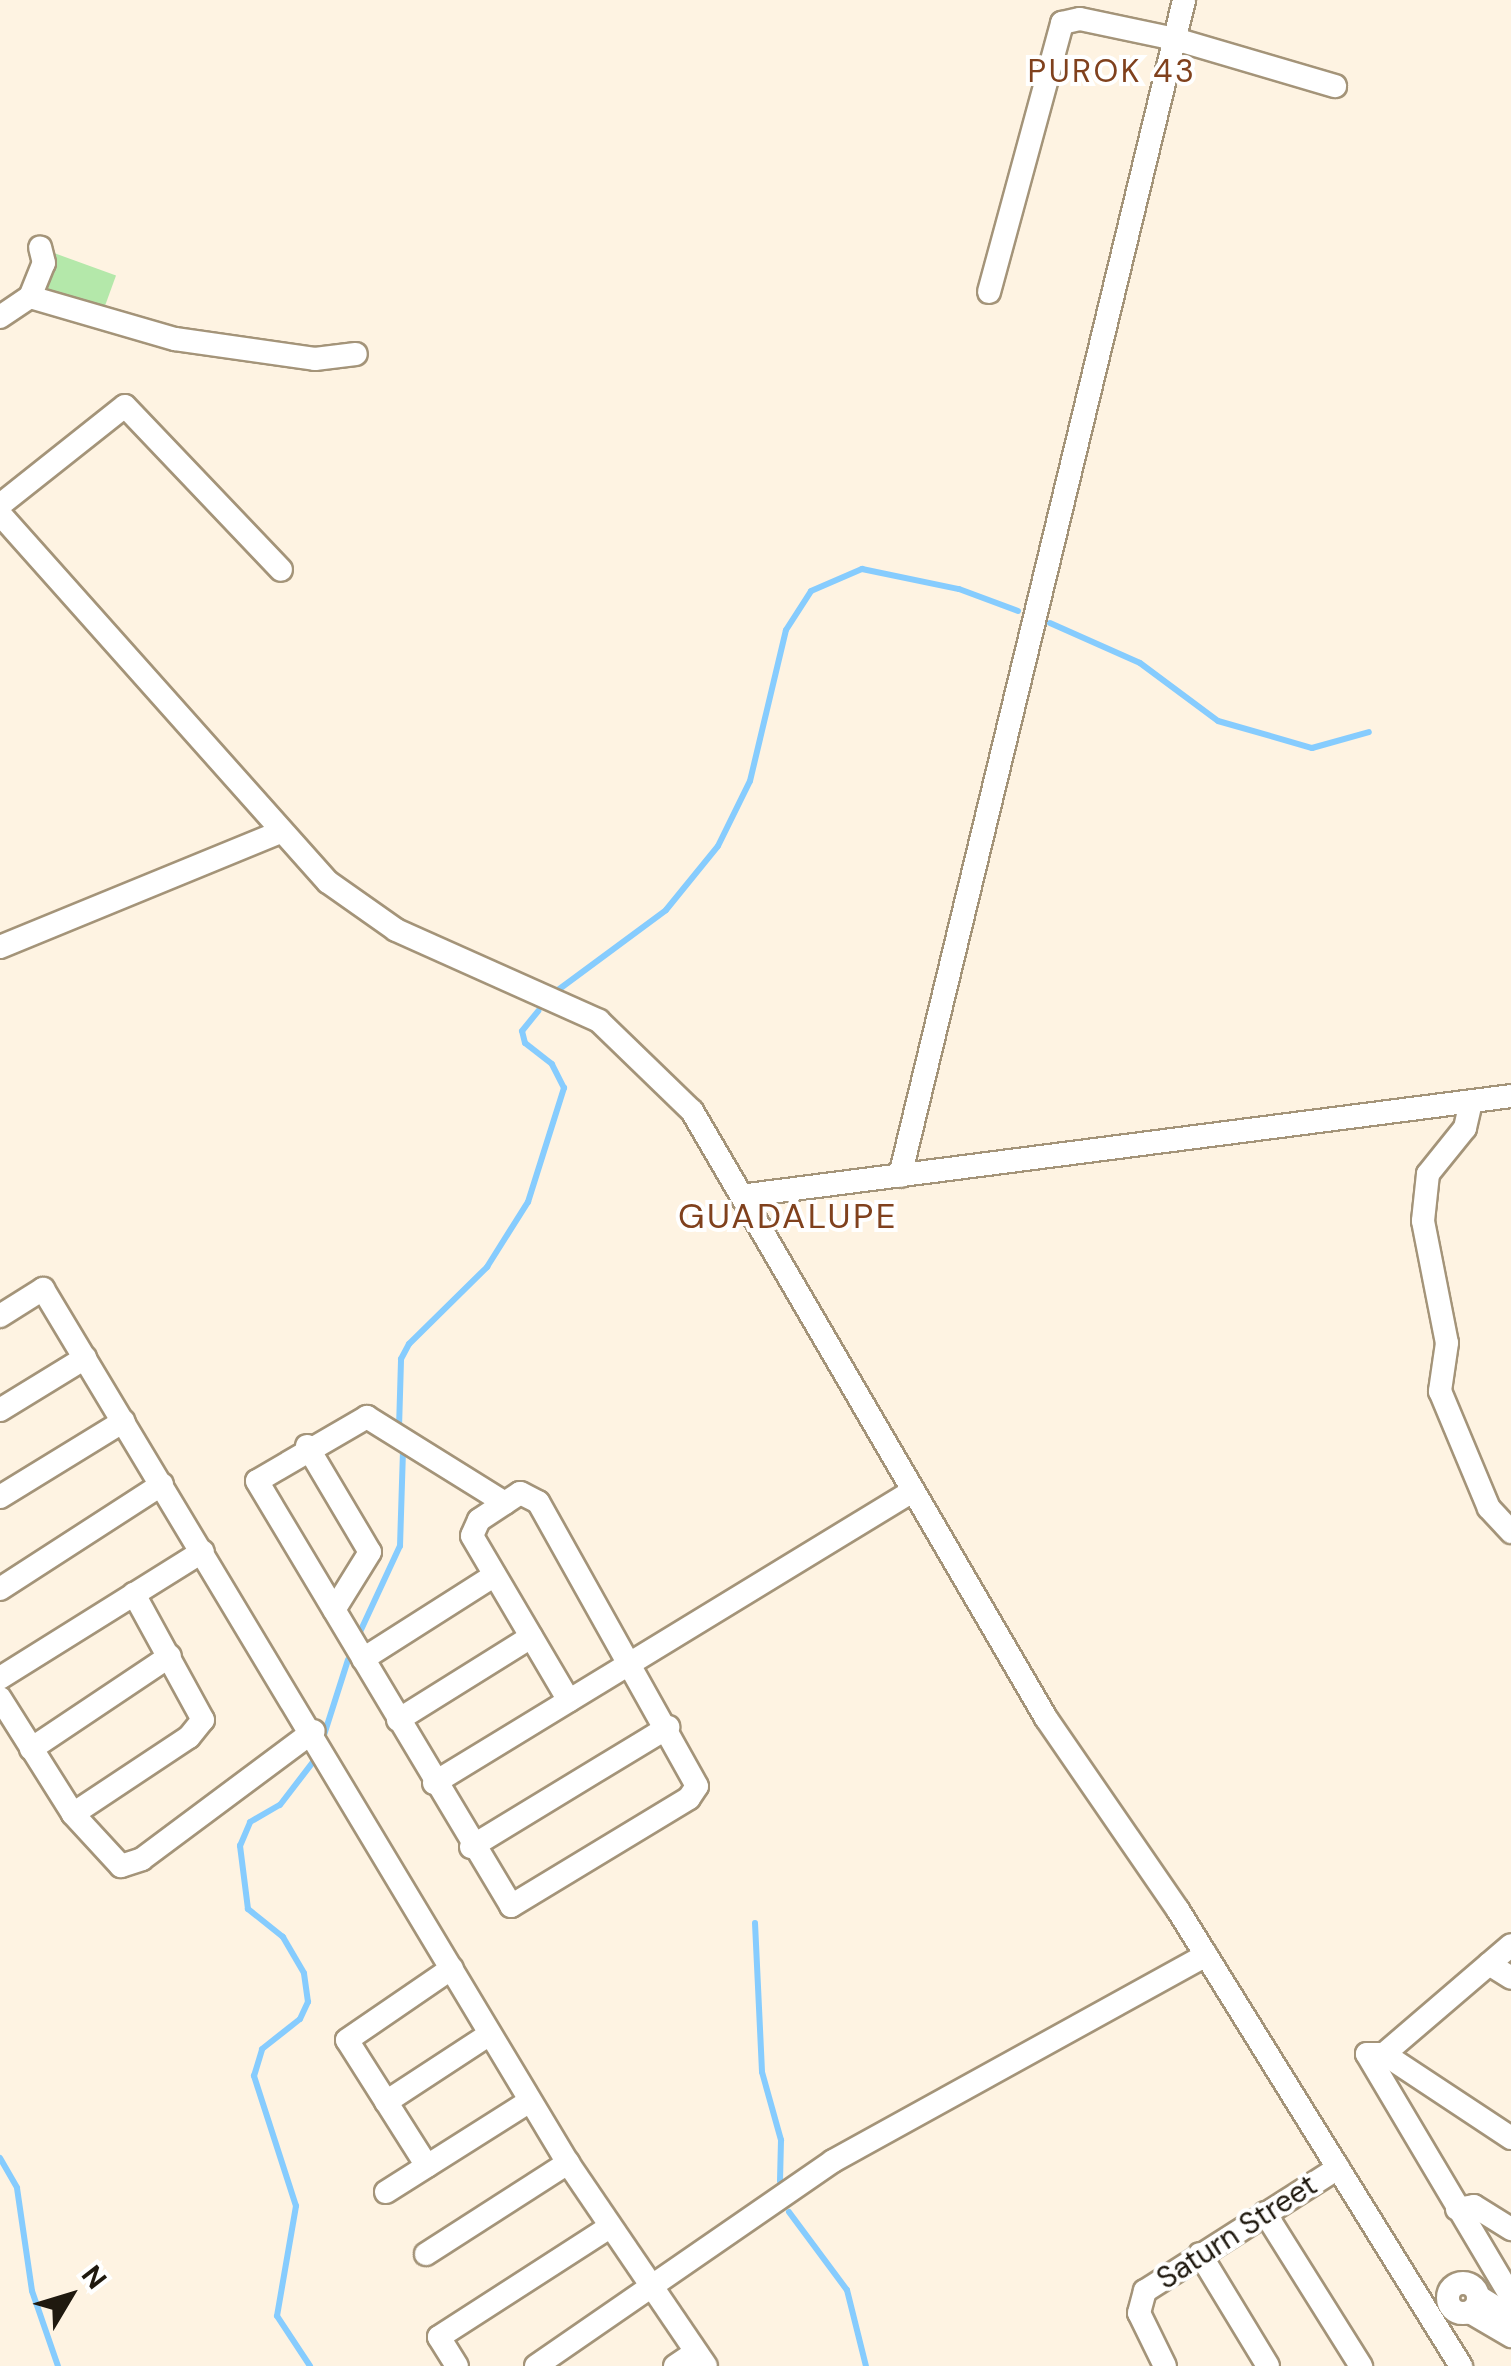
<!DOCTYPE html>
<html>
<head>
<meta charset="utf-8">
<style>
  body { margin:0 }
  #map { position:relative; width:1511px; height:2366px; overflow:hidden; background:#fef3e2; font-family:"DM Sans",sans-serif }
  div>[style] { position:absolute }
  .green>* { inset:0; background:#b4e8aa; transform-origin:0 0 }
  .stream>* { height:6px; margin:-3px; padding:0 3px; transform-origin:3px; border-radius:3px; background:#86ccfe }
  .roads { filter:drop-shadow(2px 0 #a49479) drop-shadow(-2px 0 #a49479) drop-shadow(0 2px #a49479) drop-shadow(0 -2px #a49479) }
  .minor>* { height:22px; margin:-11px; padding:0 11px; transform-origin:11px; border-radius:11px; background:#fff }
  .minor>.ring { margin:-11px; padding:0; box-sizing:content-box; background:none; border:22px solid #fff; border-radius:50% }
  span { translate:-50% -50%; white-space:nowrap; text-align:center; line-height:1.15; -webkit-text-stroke:8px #fff; paint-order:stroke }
  .street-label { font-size:30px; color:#1f190f }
  .neighbourhood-label { font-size:32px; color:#80411d; letter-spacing:2.5px }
  .quarter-label { font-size:35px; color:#80411d; letter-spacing:2.5px }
  .north { position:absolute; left:20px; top:2246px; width:100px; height:100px; -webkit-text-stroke:8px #fff; paint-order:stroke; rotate:52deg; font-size:28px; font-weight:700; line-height:40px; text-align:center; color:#1f190f }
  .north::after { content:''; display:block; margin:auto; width:35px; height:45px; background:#1f190f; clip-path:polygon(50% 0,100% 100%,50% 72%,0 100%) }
</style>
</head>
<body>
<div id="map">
  <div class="green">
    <i style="left:54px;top:253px;width:66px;height:38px;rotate:20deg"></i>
  </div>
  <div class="stream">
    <i style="left:1050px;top:623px;width:98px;rotate:24deg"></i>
    <i style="left:1140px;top:663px;width:97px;rotate:36.6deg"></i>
    <i style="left:1218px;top:721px;width:98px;rotate:16deg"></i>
    <i style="left:1312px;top:748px;width:59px;rotate:-15.7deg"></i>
    <i style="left:558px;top:990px;width:134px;rotate:-36.5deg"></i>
    <i style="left:666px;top:910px;width:82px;rotate:-50.9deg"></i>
    <i style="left:718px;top:846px;width:72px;rotate:-63.8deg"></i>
    <i style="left:750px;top:781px;width:155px;rotate:-76.6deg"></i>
    <i style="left:786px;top:630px;width:46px;rotate:-57.3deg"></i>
    <i style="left:811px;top:591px;width:56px;rotate:-23.3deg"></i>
    <i style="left:862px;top:569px;width:99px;rotate:11.7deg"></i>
    <i style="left:959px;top:589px;width:63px;rotate:20.4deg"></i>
    <i style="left:399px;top:1428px;width:69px;rotate:-88.3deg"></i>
    <i style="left:401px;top:1359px;width:17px;rotate:-62deg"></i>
    <i style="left:409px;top:1344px;width:110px;rotate:-44.6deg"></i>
    <i style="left:487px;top:1267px;width:77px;rotate:-57.8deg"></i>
    <i style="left:528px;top:1202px;width:120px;rotate:-72.5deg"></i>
    <i style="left:564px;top:1088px;width:27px;rotate:-117deg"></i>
    <i style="left:552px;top:1064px;width:34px;rotate:-142deg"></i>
    <i style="left:525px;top:1043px;width:12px;rotate:-104deg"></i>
    <i style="left:522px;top:1031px;width:26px;rotate:-51deg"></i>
    <i style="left:360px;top:1632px;width:95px;rotate:-65.1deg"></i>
    <i style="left:400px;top:1546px;width:94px;rotate:-88.2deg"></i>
    <i style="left:324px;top:1735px;width:79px;rotate:-72.3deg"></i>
    <i style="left:755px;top:1923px;width:149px;rotate:87.3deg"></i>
    <i style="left:762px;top:2072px;width:71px;rotate:74.4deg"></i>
    <i style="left:781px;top:2140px;width:41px;rotate:91.4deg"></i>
    <i style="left:0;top:2158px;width:34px;rotate:60deg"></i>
    <i style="left:17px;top:2188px;width:104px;rotate:81.7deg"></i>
    <i style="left:32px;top:2291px;width:79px;rotate:70.9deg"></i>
    <i style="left:789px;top:2212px;width:97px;rotate:53.4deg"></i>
    <i style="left:847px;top:2290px;width:78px;rotate:76deg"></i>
    <i style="left:310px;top:2366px;width:60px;rotate:-123.4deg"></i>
    <i style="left:277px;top:2316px;width:112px;rotate:-80.2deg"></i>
    <i style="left:296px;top:2206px;width:137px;rotate:-107.9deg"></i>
    <i style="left:254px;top:2076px;width:28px;rotate:-73deg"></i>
    <i style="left:262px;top:2049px;width:48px;rotate:-38.3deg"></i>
    <i style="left:300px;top:2019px;width:19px;rotate:-65deg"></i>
    <i style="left:308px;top:2002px;width:29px;rotate:-98deg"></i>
    <i style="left:304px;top:1973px;width:42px;rotate:-120.3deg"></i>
    <i style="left:283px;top:1937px;width:45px;rotate:-141.3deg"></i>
    <i style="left:248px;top:1909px;width:64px;rotate:-97.2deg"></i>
    <i style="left:240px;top:1846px;width:26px;rotate:-67deg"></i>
    <i style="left:250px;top:1822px;width:34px;rotate:-30deg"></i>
    <i style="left:280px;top:1805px;width:54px;rotate:-52.5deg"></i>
  </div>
  <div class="roads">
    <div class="minor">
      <i style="left:989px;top:292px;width:279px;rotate:-74.8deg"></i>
      <i style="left:1062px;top:23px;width:18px;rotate:-13deg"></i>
      <i style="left:1080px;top:19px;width:97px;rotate:11.9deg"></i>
      <i style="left:1175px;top:39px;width:167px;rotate:16.4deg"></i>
      <i style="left:30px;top:297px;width:151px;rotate:16.2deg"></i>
      <i style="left:175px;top:339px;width:141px;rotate:8.1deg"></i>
      <i style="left:315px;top:359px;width:41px;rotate:-7deg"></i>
      <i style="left:0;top:317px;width:36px;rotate:-34deg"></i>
      <i style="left:30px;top:297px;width:37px;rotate:-68deg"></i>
      <i style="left:44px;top:263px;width:16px;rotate:-104deg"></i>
      <i style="left:0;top:505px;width:159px;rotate:-38.4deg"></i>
      <i style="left:125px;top:406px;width:226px;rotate:46.4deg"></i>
      <i style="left:0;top:514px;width:493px;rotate:48.3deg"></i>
      <i style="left:328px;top:882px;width:83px;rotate:35.2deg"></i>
      <i style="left:396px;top:930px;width:222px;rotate:24.1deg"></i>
      <i style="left:599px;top:1021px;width:129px;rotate:44.1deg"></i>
      <i style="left:692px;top:1111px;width:703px;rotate:59.75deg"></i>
      <i style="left:1046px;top:1718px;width:233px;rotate:55.5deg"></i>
      <i style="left:1178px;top:1910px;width:537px;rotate:58.18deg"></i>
      <i style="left:0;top:947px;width:304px;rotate:-22.3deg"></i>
      <i style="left:1471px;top:1102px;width:27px;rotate:103deg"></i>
      <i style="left:1465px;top:1128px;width:59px;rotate:128.8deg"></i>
      <i style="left:1428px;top:1174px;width:47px;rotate:96.1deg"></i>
      <i style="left:1423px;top:1221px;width:124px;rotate:78.9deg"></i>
      <i style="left:1447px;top:1343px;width:49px;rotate:98.3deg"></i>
      <i style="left:1440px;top:1391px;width:127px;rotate:67.3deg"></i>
      <i style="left:1489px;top:1508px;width:33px;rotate:47deg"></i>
      <i style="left:900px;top:1176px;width:1210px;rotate:-76.42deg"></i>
      <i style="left:748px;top:1195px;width:769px;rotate:-7.39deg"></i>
      <i style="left:0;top:1316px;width:51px;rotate:-32.1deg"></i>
      <i style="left:43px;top:1289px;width:1020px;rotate:59.01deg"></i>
      <i style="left:568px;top:2163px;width:245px;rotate:55.8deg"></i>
      <i style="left:0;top:1410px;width:100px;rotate:-31.5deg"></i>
      <i style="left:307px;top:1446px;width:123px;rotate:59.3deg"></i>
      <i style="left:370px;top:1552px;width:68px;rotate:121.8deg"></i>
      <i style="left:0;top:1497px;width:145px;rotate:-31.5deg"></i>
      <i style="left:505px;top:1503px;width:163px;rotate:-148.1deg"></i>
      <i style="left:367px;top:1417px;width:127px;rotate:149.8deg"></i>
      <i style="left:257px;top:1481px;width:495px;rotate:59.1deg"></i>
      <i style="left:511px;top:1906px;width:208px;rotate:-31.2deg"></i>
      <i style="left:689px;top:1798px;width:14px;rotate:-56deg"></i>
      <i style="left:697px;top:1786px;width:325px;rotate:-119.2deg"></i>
      <i style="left:538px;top:1502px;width:20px;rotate:-153deg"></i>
      <i style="left:520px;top:1493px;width:49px;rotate:146.6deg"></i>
      <i style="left:479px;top:1520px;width:17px;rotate:114deg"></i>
      <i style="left:472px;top:1536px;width:191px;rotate:59.5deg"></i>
      <i style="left:0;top:1589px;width:193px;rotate:-32.9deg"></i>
      <i style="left:363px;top:1659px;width:156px;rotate:-32.5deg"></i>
      <i style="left:0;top:1678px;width:239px;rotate:-32deg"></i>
      <i style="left:0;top:1698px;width:137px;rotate:57.8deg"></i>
      <i style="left:73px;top:1814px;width:71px;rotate:47.3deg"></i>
      <i style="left:121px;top:1866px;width:22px;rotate:-18deg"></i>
      <i style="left:142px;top:1859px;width:214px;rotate:-36.7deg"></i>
      <i style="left:398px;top:1720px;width:157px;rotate:-32deg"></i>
      <i style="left:31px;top:1749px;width:167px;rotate:-33.8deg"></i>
      <i style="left:434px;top:1783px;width:559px;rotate:-31.39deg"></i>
      <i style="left:73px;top:1814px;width:139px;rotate:-33.6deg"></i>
      <i style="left:189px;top:1737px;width:22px;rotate:-51deg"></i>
      <i style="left:203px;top:1720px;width:144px;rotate:-118.7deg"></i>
      <i style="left:471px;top:1847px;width:231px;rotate:-31.3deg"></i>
      <i style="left:1489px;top:1964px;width:26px;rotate:32deg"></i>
      <i style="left:1384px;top:2054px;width:167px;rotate:-40.6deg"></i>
      <i style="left:386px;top:2102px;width:124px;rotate:-33.2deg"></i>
      <i style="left:1511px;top:2138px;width:152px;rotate:-146.5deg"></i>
      <i style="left:1384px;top:2054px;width:17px;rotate:180deg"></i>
      <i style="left:1367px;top:2054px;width:282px;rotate:59.3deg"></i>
      <i style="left:427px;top:2166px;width:149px;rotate:-122.4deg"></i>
      <i style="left:347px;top:2040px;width:127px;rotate:-34.4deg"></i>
      <i style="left:386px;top:2192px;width:170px;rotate:-32.3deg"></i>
      <i style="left:1457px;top:2209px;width:17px;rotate:-10deg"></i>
      <i style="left:1474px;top:2206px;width:44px;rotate:31.9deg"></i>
      <i style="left:1265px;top:2213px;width:181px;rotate:57.9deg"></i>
      <i style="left:426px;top:2254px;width:169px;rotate:-32.7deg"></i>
      <i style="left:1200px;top:2254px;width:131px;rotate:58.7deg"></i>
      <i class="ring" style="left:1448px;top:2283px;width:8px;height:8px"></i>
      <i style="left:1479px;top:2297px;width:38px;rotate:32deg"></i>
      <i style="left:1470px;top:2312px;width:48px;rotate:30.3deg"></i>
      <i style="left:457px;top:2366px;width:34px;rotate:-122deg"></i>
      <i style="left:439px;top:2337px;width:203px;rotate:-32.8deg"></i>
      <i style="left:536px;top:2366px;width:361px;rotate:-34.6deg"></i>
      <i style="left:833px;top:2161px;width:426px;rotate:-28.9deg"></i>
      <i style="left:675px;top:2366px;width:25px;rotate:-34deg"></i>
      <i style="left:1165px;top:2366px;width:59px;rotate:-116.1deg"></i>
      <i style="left:1139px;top:2313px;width:23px;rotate:-75deg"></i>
      <i style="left:1145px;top:2291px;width:229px;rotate:-32.5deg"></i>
    </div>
  </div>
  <div class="street-label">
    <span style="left:1237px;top:2232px;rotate:-33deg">Saturn Street</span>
  </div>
  <div class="neighbourhood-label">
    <span style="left:1112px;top:71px">PUROK 43</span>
  </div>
  <div class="quarter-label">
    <span style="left:788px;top:1216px">GUADALUPE</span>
  </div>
  <div class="north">N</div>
</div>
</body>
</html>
